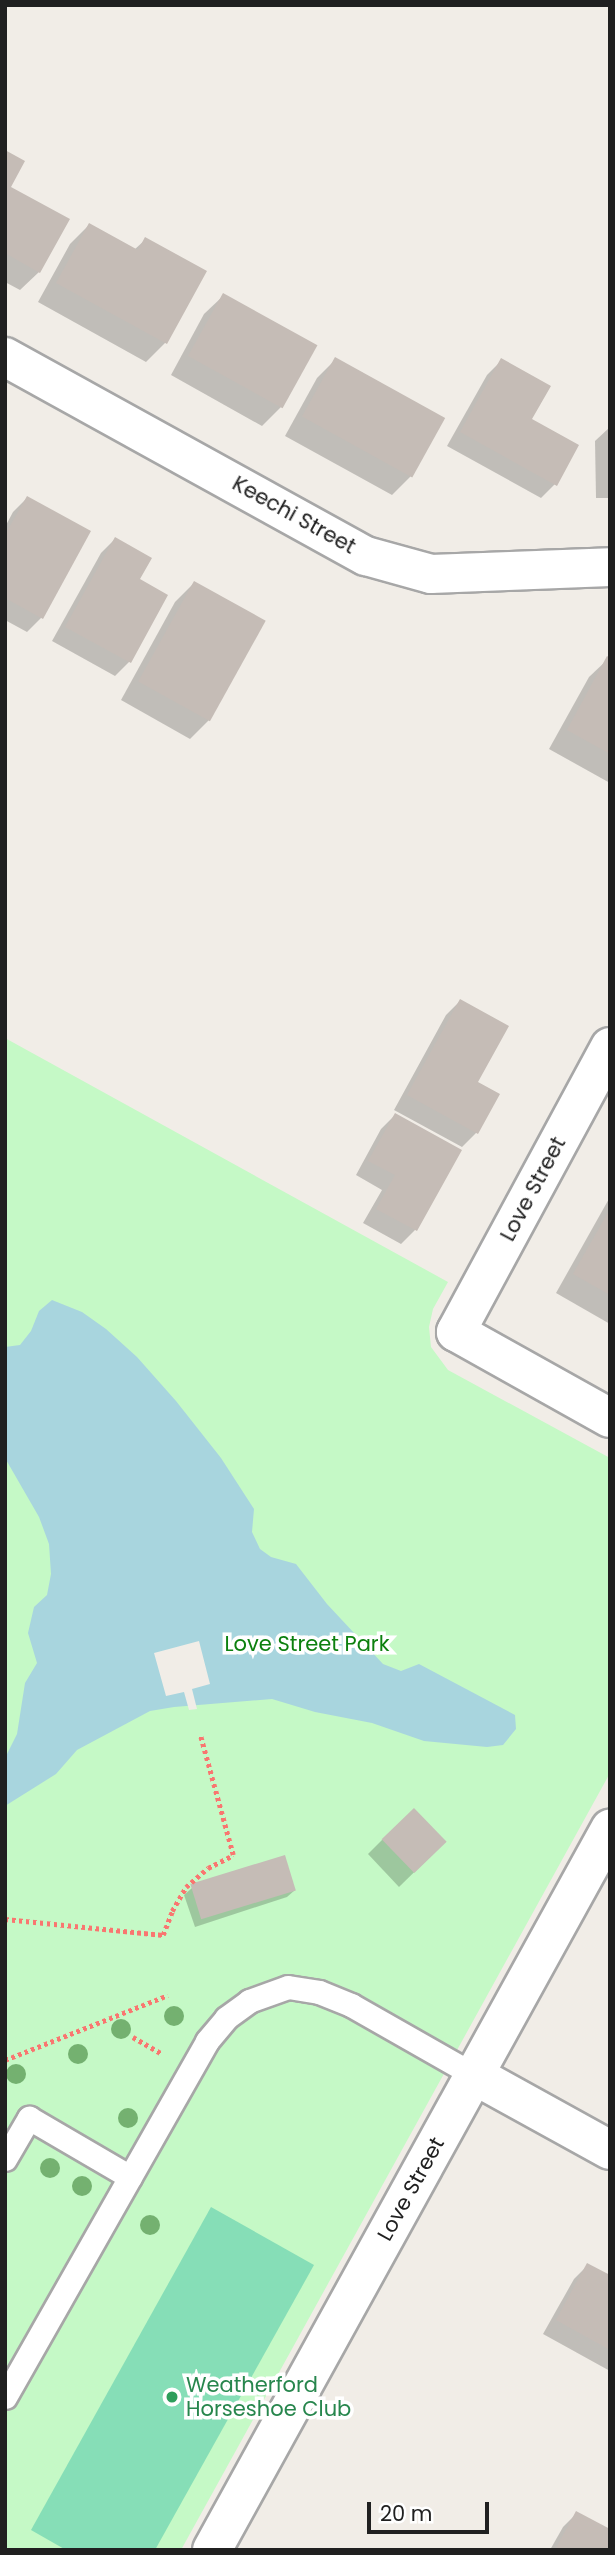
<!DOCTYPE html>
<html>
<head>
<meta charset="utf-8">
<style>
  body { margin:0 }
  #map { position:relative; width:615px; height:2555px; overflow:hidden; background:#f1ede7; font-family:Poppins,sans-serif }
  div>[style] { position:absolute }
  .park>* { inset:0; background:#c5f9c6 }
  .pitch>* { inset:0; background:#86deb7 }
  .water>* { inset:0; background:#a8d5de }
  .pier>* { inset:0; background:#f1ede7 }
  .shadow>* { inset:0; background:#0003 }
  .building>* { inset:0; background:#c5bcb6; transform-origin:0 0 }
  .path>* { height:4.5px; margin-top:-2.25px; transform-origin:0; background:repeating-linear-gradient(90deg,#f97670 0 3.5px,transparent 0 7px) }
  .roads { filter:drop-shadow(2px 0 #a7a7a7) drop-shadow(-2px 0 #a7a7a7) drop-shadow(0 2px #a7a7a7) drop-shadow(0 -2px #a7a7a7) }
  .service>* { height:23px; margin:-11.5px; padding:0 11.5px; transform-origin:11.5px; border-radius:11.5px; background:#fff }
  .minor>* { height:38px; margin:-19px; padding:0 19px; transform-origin:19px; border-radius:19px; background:#fff }
  .trees>* { width:20px; height:20px; margin:-10px; border-radius:50%; background:#74b170 }
  .dots>* { width:19px; height:19px; translate:-50% -50%; box-sizing:border-box; border:4px solid #fff; border-radius:50% }
  span { translate:-50% -50%; white-space:nowrap; text-align:center; line-height:1.15; -webkit-text-stroke:7px #fff; paint-order:stroke }
  .street-label { font-size:21px; color:#202020 }
  .park-label { font-size:21px; color:#0d800f }
  .leisure-label { font-size:21px; color:#27864d }
  .left { translate:0 -50%; text-align:left }
  .frame { position:absolute; inset:0; border:7px solid #202020; pointer-events:none }
  .scale { position:absolute; left:367px; top:2502px; width:122px; height:32px; box-sizing:border-box; border:4px solid #202020; border-top:0; padding-left:9px; font-size:21px; line-height:24px; white-space:nowrap; color:#202020; -webkit-text-stroke:5px #fff; paint-order:stroke }
</style>
</head>
<body>
<div id="map">
  <div class="park">
    <i style="clip-path:polygon(5px 1038px,448px 1282px,433px 1309px,429px 1327px,431px 1347px,448px 1370px,610px 1458px,610px 1773px,181px 2550px,5px 2550px)"></i>
  </div>
  <div class="pitch">
    <i style="clip-path:polygon(211px 2207px,314px 2265px,155px 2550px,66px 2550px,31px 2530px)"></i>
  </div>
  <div class="water">
    <i style="clip-path:polygon(52px 1300px,82px 1312px,106px 1329px,137px 1357px,176px 1401px,221px 1458px,254px 1509px,252px 1532px,260px 1549px,271px 1557px,296px 1564px,327px 1604px,383px 1664px,401px 1671px,419px 1664px,515px 1715px,516px 1729px,503px 1745px,487px 1747px,424px 1741px,372px 1723px,315px 1712px,272px 1699px,174px 1707px,150px 1711px,77px 1750px,56px 1774px,5px 1806px,5px 1758px,17px 1734px,25px 1683px,37px 1663px,28px 1633px,34px 1607px,47px 1595px,51px 1574px,49px 1544px,39px 1517px,5px 1458px,5px 1347px,20px 1345px,31px 1331px,39px 1311px)"></i>
  </div>
  <div class="pier">
    <i style="clip-path:polygon(199px 1641px,210px 1684px,192px 1689px,197px 1709px,189px 1710px,184px 1692px,166px 1696px,154px 1653px)"></i>
  </div>
  <div class="shadow">
    <i style="clip-path:polygon(5px 152px,9px 187px,39px 272px,20px 290px,5px 282px)"></i>
    <i style="clip-path:polygon(89px 225px,134px 250px,146px 239px,205px 272px,165px 343px,146px 362px,38px 302px,70px 244px)"></i>
    <i style="clip-path:polygon(223px 296px,281px 407px,262px 426px,171px 375px,204px 314px)"></i>
    <i style="clip-path:polygon(336px 359px,411px 476px,392px 495px,285px 436px,317px 378px)"></i>
    <i style="clip-path:polygon(501px 361px,555px 484px,541px 498px,447px 446px,487px 375px)"></i>
    <i style="clip-path:polygon(610px 427px,610px 498px,596px 498px,595px 441px)"></i>
    <i style="clip-path:polygon(27px 498px,41px 618px,27px 632px,5px 620px,5px 527px,13px 512px)"></i>
    <i style="clip-path:polygon(115px 539px,138px 580px,129px 662px,115px 676px,52px 641px,101px 553px)"></i>
    <i style="clip-path:polygon(194px 583px,264px 622px,209px 720px,190px 739px,121px 700px,175px 602px)"></i>
    <i style="clip-path:polygon(608px 659px,610px 660px,610px 783px,549px 749px,589px 677px)"></i>
    <i style="clip-path:polygon(460px 1001px,476px 1083px,497px 1095px,476px 1133px,462px 1147px,394px 1110px,446px 1015px)"></i>
    <i style="clip-path:polygon(395px 1115px,459px 1150px,415px 1230px,401px 1244px,363px 1223px,382px 1190px,356px 1175px,381px 1129px)"></i>
    <i style="clip-path:polygon(610px 1197px,610px 1324px,556px 1293px)"></i>
    <i style="clip-path:polygon(382px 1840px,445px 1842px,399px 1887px,368px 1854px)"></i>
    <i style="clip-path:polygon(192px 1888px,295px 1890px,287px 1897px,195px 1927px,184px 1895px)"></i>
    <i style="clip-path:polygon(588px 2265px,610px 2277px,610px 2371px,543px 2334px,574px 2279px)"></i>
    <i style="clip-path:polygon(577px 2513px,610px 2550px,550px 2550px,563px 2527px)"></i>
  </div>
  <div class="building">
    <i style="clip-path:polygon(5px 150px,25px 161px,11px 187px,70px 219px,40px 273px,5px 253px)"></i>
    <i style="clip-path:polygon(89px 223px,138px 250px,145px 237px,207px 271px,167px 344px,56px 283px)"></i>
    <i style="left:223px;top:293px;width:108px;height:72px;rotate:29deg"></i>
    <i style="left:335px;top:357px;width:126px;height:68px;rotate:29deg"></i>
    <i style="clip-path:polygon(501px 358px,551px 386px,532px 419px,579px 445px,557px 486px,460px 432px)"></i>
    <i style="clip-path:polygon(27px 496px,91px 531px,43px 619px,5px 598px,5px 535px)"></i>
    <i style="clip-path:polygon(115px 537px,152px 558px,140px 579px,168px 595px,131px 663px,65px 627px)"></i>
    <i style="left:194px;top:581px;width:82px;height:115px;rotate:29deg"></i>
    <i style="clip-path:polygon(607px 656px,610px 658px,610px 754px,567px 730px)"></i>
    <i style="clip-path:polygon(460px 999px,509px 1026px,478px 1082px,500px 1094px,478px 1134px,407px 1095px)"></i>
    <i style="clip-path:polygon(395px 1113px,462px 1150px,417px 1231px,376px 1209px,395px 1175px,368px 1161px)"></i>
    <i style="clip-path:polygon(610px 1209px,610px 1295px,573px 1274px)"></i>
    <i style="left:414px;top:1808px;width:47px;height:45px;rotate:46deg"></i>
    <i style="left:285px;top:1855px;width:37px;height:99px;rotate:73deg"></i>
    <i style="clip-path:polygon(587px 2263px,610px 2275px,610px 2350px,556px 2320px)"></i>
    <i style="clip-path:polygon(576px 2511px,610px 2529px,610px 2550px,555px 2550px)"></i>
  </div>
  <div class="path">
    <i style="left:5px;top:1919px;width:159px;rotate:5.8deg"></i>
    <i style="left:163px;top:1935px;width:26px;rotate:-69deg"></i>
    <i style="left:172px;top:1911px;width:28px;rotate:-60deg"></i>
    <i style="left:186px;top:1887px;width:29px;rotate:-41deg"></i>
    <i style="left:208px;top:1868px;width:28px;rotate:-27deg"></i>
    <i style="left:233px;top:1855px;width:125px;rotate:-105.3deg"></i>
    <i style="left:133px;top:2037px;width:34px;rotate:30deg"></i>
    <i style="left:5px;top:2060px;width:175px;rotate:-21.7deg"></i>
  </div>
  <div class="roads">
    <div class="service">
      <i style="left:5px;top:2159px;width:48px;rotate:-59.7deg"></i>
      <i style="left:29px;top:2118px;width:117px;rotate:30.3deg"></i>
      <i style="left:5px;top:2397px;width:409px;rotate:-60.4deg"></i>
      <i style="left:207px;top:2041px;width:30px;rotate:-50deg"></i>
      <i style="left:226px;top:2018px;width:29px;rotate:-36deg"></i>
      <i style="left:249px;top:2001px;width:41px;rotate:-19.7deg"></i>
      <i style="left:288px;top:1987px;width:31px;rotate:9deg"></i>
      <i style="left:319px;top:1992px;width:35px;rotate:22deg"></i>
      <i style="left:351px;top:2005px;width:142px;rotate:29.6deg"></i>
    </div>
    <div class="minor">
      <i style="left:5px;top:357px;width:412px;rotate:28.9deg"></i>
      <i style="left:366px;top:556px;width:67px;rotate:15.5deg"></i>
      <i style="left:431px;top:574px;width:179px;rotate:-2.2deg"></i>
      <i style="left:610px;top:1047px;width:324px;rotate:118.4deg"></i>
      <i style="left:456px;top:1332px;width:176px;rotate:29.2deg"></i>
      <i style="left:474px;top:2075px;width:155px;rotate:28.9deg"></i>
      <i style="left:212px;top:2550px;width:824px;rotate:-61.1deg"></i>
    </div>
  </div>
  <div class="trees">
    <i style="left:174px;top:2016px"></i>
    <i style="left:121px;top:2029px"></i>
    <i style="left:78px;top:2054px"></i>
    <i style="left:16px;top:2074px"></i>
    <i style="left:128px;top:2118px"></i>
    <i style="left:50px;top:2168px"></i>
    <i style="left:82px;top:2186px"></i>
    <i style="left:150px;top:2225px"></i>
  </div>
  <div class="dots">
    <i style="left:172px;top:2397px;background:#2e9e5b"></i>
  </div>
  <div class="street-label">
    <span style="left:294px;top:515px;rotate:29deg">Keechi Street</span>
    <span style="left:533px;top:1189px;rotate:-62deg">Love Street</span>
    <span style="left:411px;top:2189px;rotate:-61deg">Love Street</span>
  </div>
  <div class="park-label">
    <span style="left:307px;top:1644px">Love Street Park</span>
  </div>
  <div class="leisure-label">
    <span class="left" style="left:186px;top:2397px">Weatherford<br>Horseshoe Club</span>
  </div>
  <div class="frame"></div>
  <div class="scale">20 m</div>
</div>
</body>
</html>
